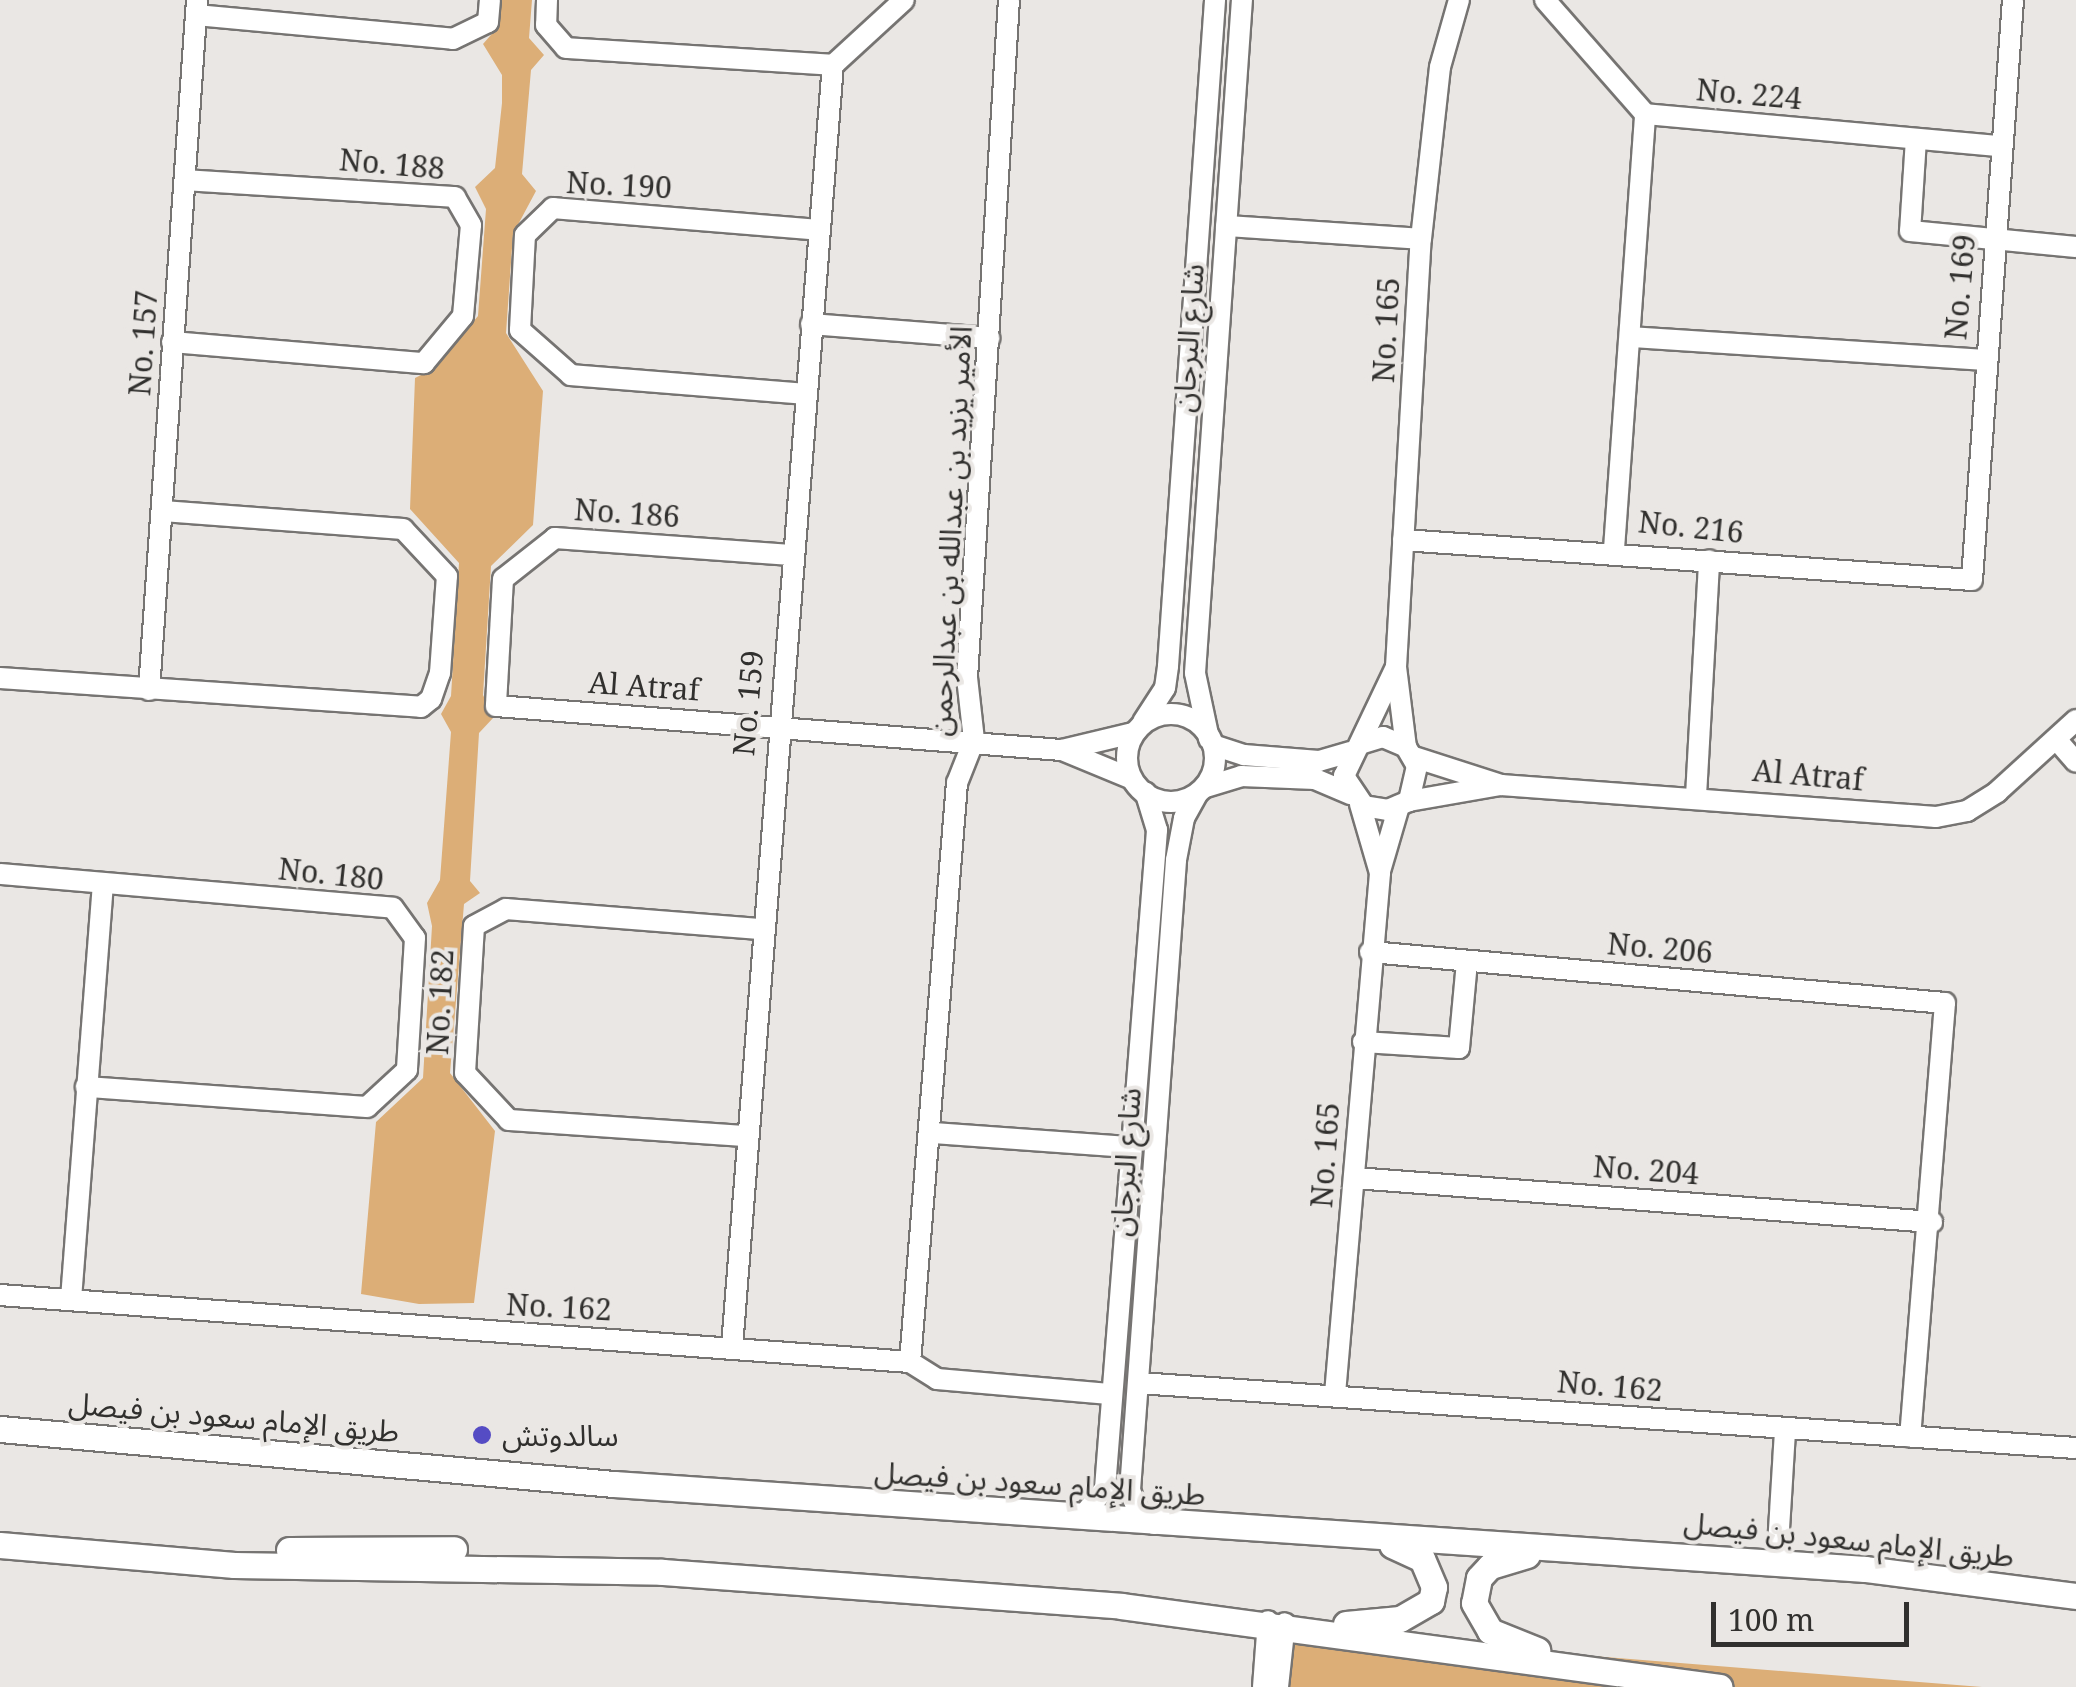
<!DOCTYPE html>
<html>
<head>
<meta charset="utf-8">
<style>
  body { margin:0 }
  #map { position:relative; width:2076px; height:1687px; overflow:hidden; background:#eae7e4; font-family:"Noto Serif","Noto Sans Arabic",serif }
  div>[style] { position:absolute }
  .green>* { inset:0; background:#dcae77 }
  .roads { filter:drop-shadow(2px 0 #767472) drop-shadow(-2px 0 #767472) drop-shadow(0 2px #767472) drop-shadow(0 -2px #767472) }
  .minor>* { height:20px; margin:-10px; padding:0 10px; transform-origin:10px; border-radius:10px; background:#fff }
  .minor>.ring { margin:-10px; padding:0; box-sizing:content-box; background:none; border:20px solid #fff; border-radius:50% }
  .major>* { height:25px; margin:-12.5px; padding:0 12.5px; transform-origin:12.5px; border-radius:12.5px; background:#fff }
  .dots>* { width:28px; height:28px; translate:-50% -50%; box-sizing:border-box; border:5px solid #eae7e4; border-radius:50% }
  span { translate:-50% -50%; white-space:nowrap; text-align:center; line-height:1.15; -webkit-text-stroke:8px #eae7e4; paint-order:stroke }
  .street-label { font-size:30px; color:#31302e }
  .poi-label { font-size:30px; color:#31302e }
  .left { translate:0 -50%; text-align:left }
  .scale { position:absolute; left:1711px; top:1602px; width:198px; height:45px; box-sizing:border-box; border:5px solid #31302e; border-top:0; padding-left:12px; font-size:30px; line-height:35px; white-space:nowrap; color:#31302e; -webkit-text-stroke:8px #eae7e4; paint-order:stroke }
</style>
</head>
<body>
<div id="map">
  <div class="green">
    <i style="clip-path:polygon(499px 0,532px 0,529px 38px,544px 55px,531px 70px,522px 174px,536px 191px,513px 234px,506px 333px,543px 391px,533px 525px,491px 566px,483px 695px,494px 717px,479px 733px,470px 881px,480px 893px,464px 904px,450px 1073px,495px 1131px,474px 1303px,419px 1304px,361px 1294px,376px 1122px,423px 1078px,432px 926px,427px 903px,440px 880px,451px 732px,441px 714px,451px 696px,459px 563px,410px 509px,415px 378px,433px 369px,478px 316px,486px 209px,475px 187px,495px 168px,502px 103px,502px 75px,483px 44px,497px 28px)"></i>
    <i style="clip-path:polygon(1293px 1632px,1982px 1687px,1288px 1687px)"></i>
  </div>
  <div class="roads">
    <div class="minor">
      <i style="left:547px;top:0;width:25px;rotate:92deg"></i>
      <i style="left:546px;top:25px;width:30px;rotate:49deg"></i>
      <i style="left:566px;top:48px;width:268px;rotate:3.6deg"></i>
      <i style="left:833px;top:65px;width:96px;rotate:-42.5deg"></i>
      <i style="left:1545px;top:0;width:152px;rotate:48.7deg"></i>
      <i style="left:1645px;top:114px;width:355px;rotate:5.2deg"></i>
      <i style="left:196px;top:15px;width:258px;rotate:5.3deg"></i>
      <i style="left:453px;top:39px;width:39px;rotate:-26deg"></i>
      <i style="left:488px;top:22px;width:22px;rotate:-85deg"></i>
      <i style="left:1916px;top:139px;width:92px;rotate:93.7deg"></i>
      <i style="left:1910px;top:231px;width:167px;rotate:5.5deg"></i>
      <i style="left:1226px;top:226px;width:195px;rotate:3.8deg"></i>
      <i style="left:811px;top:324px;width:179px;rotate:4.5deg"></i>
      <i style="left:1631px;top:337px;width:353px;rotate:3.7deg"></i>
      <i style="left:172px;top:342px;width:253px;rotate:4.8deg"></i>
      <i style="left:424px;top:363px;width:61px;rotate:-50.3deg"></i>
      <i style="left:463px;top:316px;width:91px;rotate:-85deg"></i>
      <i style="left:471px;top:225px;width:32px;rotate:-120deg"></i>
      <i style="left:455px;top:197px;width:270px;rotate:-176.4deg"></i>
      <i style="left:806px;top:394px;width:236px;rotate:-175.4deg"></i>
      <i style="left:571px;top:375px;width:68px;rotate:-138.6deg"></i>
      <i style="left:520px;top:330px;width:95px;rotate:-87deg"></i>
      <i style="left:525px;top:235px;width:39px;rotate:-44deg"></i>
      <i style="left:553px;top:208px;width:266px;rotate:4.7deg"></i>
      <i style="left:1403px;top:540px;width:570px;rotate:4.02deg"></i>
      <i style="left:1972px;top:580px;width:581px;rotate:-85.96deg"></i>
      <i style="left:1614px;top:549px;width:436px;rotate:-85.9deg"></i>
      <i style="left:791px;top:555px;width:237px;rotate:-175.9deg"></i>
      <i style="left:555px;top:538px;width:66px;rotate:141.7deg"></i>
      <i style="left:503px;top:579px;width:127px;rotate:93.2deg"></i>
      <i style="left:496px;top:706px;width:568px;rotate:4.45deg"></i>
      <i style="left:1396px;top:667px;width:429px;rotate:-86.7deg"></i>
      <i style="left:1421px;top:239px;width:173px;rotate:-83.7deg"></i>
      <i style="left:1440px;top:67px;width:70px;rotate:-74.2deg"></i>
      <i style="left:0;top:678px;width:422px;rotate:3.9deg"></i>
      <i style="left:421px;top:707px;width:13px;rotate:-39deg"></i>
      <i style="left:431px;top:699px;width:28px;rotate:-71deg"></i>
      <i style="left:440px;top:673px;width:97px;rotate:-85.9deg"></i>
      <i style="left:447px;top:576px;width:64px;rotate:-133.1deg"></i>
      <i style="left:403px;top:529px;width:241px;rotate:-175.7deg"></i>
      <i style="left:149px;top:690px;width:692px;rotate:-86.02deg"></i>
      <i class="ring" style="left:1127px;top:714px;width:68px;height:68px"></i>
      <i style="left:1143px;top:722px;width:40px;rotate:-57.1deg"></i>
      <i style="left:1165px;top:688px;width:22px;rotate:-82deg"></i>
      <i style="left:1168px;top:666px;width:668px;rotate:-85.96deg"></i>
      <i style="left:1209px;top:739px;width:67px;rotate:-102deg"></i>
      <i style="left:1195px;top:673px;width:675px;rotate:-86.01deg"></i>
      <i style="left:2056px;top:739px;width:30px;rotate:49deg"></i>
      <i style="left:1360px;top:744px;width:24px;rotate:-17deg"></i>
      <i style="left:1383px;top:737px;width:25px;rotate:23deg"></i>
      <i style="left:1406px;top:747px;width:22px;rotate:60deg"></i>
      <i style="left:1417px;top:766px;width:36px;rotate:103deg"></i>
      <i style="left:1409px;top:801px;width:23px;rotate:157deg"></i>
      <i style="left:1388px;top:810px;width:24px;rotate:-171deg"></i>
      <i style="left:1364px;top:806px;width:36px;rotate:-124deg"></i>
      <i style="left:1344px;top:776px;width:121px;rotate:-64.5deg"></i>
      <i style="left:1396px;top:667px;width:81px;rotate:82.9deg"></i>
      <i style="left:1213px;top:745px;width:33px;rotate:18deg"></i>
      <i style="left:1244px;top:755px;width:75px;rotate:4.6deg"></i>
      <i style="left:1319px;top:761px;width:33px;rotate:-16deg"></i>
      <i style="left:1130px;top:778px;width:74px;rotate:-157.6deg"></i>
      <i style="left:1062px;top:750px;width:73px;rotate:-13.5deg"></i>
      <i style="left:1501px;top:785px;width:436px;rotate:4.2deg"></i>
      <i style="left:1936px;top:817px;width:32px;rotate:-11deg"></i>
      <i style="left:1967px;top:811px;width:36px;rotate:-32deg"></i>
      <i style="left:1997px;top:792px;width:107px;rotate:-42.3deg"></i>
      <i style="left:1206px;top:787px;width:37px;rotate:-17deg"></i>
      <i style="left:1241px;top:776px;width:74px;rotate:2.3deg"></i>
      <i style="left:1315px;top:779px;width:39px;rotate:23deg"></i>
      <i style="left:1696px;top:796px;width:236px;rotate:-86.8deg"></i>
      <i style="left:1409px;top:801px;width:93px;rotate:-9.9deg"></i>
      <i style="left:1501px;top:785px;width:91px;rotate:-162.2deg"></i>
      <i style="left:1380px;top:871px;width:68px;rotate:-73.7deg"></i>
      <i style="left:0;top:874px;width:394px;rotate:4.9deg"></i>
      <i style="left:393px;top:908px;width:37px;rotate:54deg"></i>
      <i style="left:415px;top:938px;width:132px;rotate:93.5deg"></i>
      <i style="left:407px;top:1070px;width:54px;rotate:137.2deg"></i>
      <i style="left:367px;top:1107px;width:282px;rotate:-175.9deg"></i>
      <i style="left:1370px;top:952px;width:577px;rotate:5.07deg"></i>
      <i style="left:1945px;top:1003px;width:435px;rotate:94.6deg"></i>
      <i style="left:1363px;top:1042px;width:96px;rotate:3.6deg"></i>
      <i style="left:1459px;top:1048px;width:86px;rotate:-84.7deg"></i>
      <i style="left:933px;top:1133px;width:196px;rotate:4.1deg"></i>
      <i style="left:745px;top:1136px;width:237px;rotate:-176.1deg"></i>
      <i style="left:509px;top:1120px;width:64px;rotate:-133.1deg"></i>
      <i style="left:465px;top:1073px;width:147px;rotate:-86.5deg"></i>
      <i style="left:474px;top:926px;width:36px;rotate:-28deg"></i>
      <i style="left:506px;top:909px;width:257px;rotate:4.5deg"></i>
      <i style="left:1355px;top:1178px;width:579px;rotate:4.36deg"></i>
      <i style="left:0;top:1295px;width:912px;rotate:4.21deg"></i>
      <i style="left:910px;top:1362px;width:32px;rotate:32deg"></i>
      <i style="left:937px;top:1379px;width:173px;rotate:5deg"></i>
      <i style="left:71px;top:1299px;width:416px;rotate:-85.6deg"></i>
      <i style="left:732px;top:1347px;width:1286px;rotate:-85.5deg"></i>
      <i style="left:910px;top:1362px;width:581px;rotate:-85.36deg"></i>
      <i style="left:957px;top:783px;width:46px;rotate:-68.4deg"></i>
      <i style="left:974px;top:740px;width:62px;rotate:-96.4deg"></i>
      <i style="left:967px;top:678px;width:679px;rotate:-86.46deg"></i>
      <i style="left:1139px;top:1383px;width:939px;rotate:3.97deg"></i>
      <i style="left:1335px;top:1394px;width:523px;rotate:-85.06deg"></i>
      <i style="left:1380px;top:873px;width:72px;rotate:-106.2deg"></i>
      <i style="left:1081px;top:1518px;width:38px;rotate:-51deg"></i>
      <i style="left:1105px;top:1488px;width:660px;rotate:-85.48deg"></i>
      <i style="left:1157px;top:830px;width:39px;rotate:-107deg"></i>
      <i style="left:1154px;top:1524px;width:20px;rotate:-143deg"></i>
      <i style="left:1138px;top:1512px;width:23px;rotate:-110deg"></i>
      <i style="left:1130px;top:1490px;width:632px;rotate:-85.82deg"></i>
      <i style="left:1176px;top:860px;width:43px;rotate:-79.2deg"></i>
      <i style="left:1184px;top:818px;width:26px;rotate:-61deg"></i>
      <i style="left:1777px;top:1562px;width:132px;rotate:-86.5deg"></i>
      <i style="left:1263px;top:1687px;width:66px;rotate:-85.7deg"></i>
      <i style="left:1278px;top:1687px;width:64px;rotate:-83.8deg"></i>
    </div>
    <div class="major">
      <i style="left:0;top:1429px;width:616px;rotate:5.12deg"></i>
      <i style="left:614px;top:1484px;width:1254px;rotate:3.89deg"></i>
      <i style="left:1865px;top:1569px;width:213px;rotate:7.3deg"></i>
      <i style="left:0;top:1545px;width:235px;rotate:4.9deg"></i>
      <i style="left:234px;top:1565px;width:428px;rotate:0.9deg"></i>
      <i style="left:662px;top:1572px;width:460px;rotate:4.2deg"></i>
      <i style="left:1121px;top:1606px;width:604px;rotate:7.7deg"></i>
      <i style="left:289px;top:1550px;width:165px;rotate:-0.3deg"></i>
      <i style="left:1527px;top:1555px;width:39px;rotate:163deg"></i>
      <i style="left:1490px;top:1566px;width:16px;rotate:133deg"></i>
      <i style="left:1479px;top:1578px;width:25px;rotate:101deg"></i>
      <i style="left:1474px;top:1603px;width:32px;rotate:60deg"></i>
      <i style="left:1490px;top:1631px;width:51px;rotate:22deg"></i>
      <i style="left:1346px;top:1624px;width:54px;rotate:-5.3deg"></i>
      <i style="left:1400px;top:1619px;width:36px;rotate:-30deg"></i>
      <i style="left:1431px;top:1601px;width:14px;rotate:-78deg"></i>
      <i style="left:1434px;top:1587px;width:30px;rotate:-113deg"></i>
      <i style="left:1422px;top:1559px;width:33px;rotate:-155deg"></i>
    </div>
  </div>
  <div class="dots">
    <i style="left:482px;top:1435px;background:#554cc4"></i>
  </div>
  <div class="street-label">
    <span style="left:1749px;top:94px;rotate:5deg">No. 224</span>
    <span style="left:392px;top:164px;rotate:5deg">No. 188</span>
    <span style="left:619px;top:185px;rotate:3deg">No. 190</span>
    <span style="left:1960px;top:287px;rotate:-85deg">No. 169</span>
    <span style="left:1386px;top:330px;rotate:-87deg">No. 165</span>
    <span style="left:1188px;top:338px;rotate:-86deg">شارع البرجان</span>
    <span style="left:143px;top:343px;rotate:-86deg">No. 157</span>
    <span style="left:627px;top:513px;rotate:4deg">No. 186</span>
    <span style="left:1691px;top:527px;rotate:6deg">No. 216</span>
    <span style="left:950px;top:531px;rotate:-87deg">الأمير يزيد بن عبدالله بن عبدالرحمن</span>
    <span style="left:644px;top:686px;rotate:4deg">Al Atraf</span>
    <span style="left:748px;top:703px;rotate:-85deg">No. 159</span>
    <span style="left:1808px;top:775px;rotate:5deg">Al Atraf</span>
    <span style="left:331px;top:874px;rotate:6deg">No. 180</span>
    <span style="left:1660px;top:948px;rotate:5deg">No. 206</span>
    <span style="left:440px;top:1002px;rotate:-87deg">No. 182</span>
    <span style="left:1325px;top:1155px;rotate:-86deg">No. 165</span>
    <span style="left:1125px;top:1162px;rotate:-86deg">شارع البرجان</span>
    <span style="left:1646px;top:1170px;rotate:4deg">No. 204</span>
    <span style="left:559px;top:1307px;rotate:3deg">No. 162</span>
    <span style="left:1610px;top:1386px;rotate:5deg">No. 162</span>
    <span style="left:234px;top:1417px;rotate:5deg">طريق الإمام سعود بن فيصل</span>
    <span style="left:1040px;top:1483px;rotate:4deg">طريق الإمام سعود بن فيصل</span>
    <span style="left:1849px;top:1539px;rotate:6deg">طريق الإمام سعود بن فيصل</span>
  </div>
  <div class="poi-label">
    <span class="left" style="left:502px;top:1435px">سالدوتش</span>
  </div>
  <div class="scale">100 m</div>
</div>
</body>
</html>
